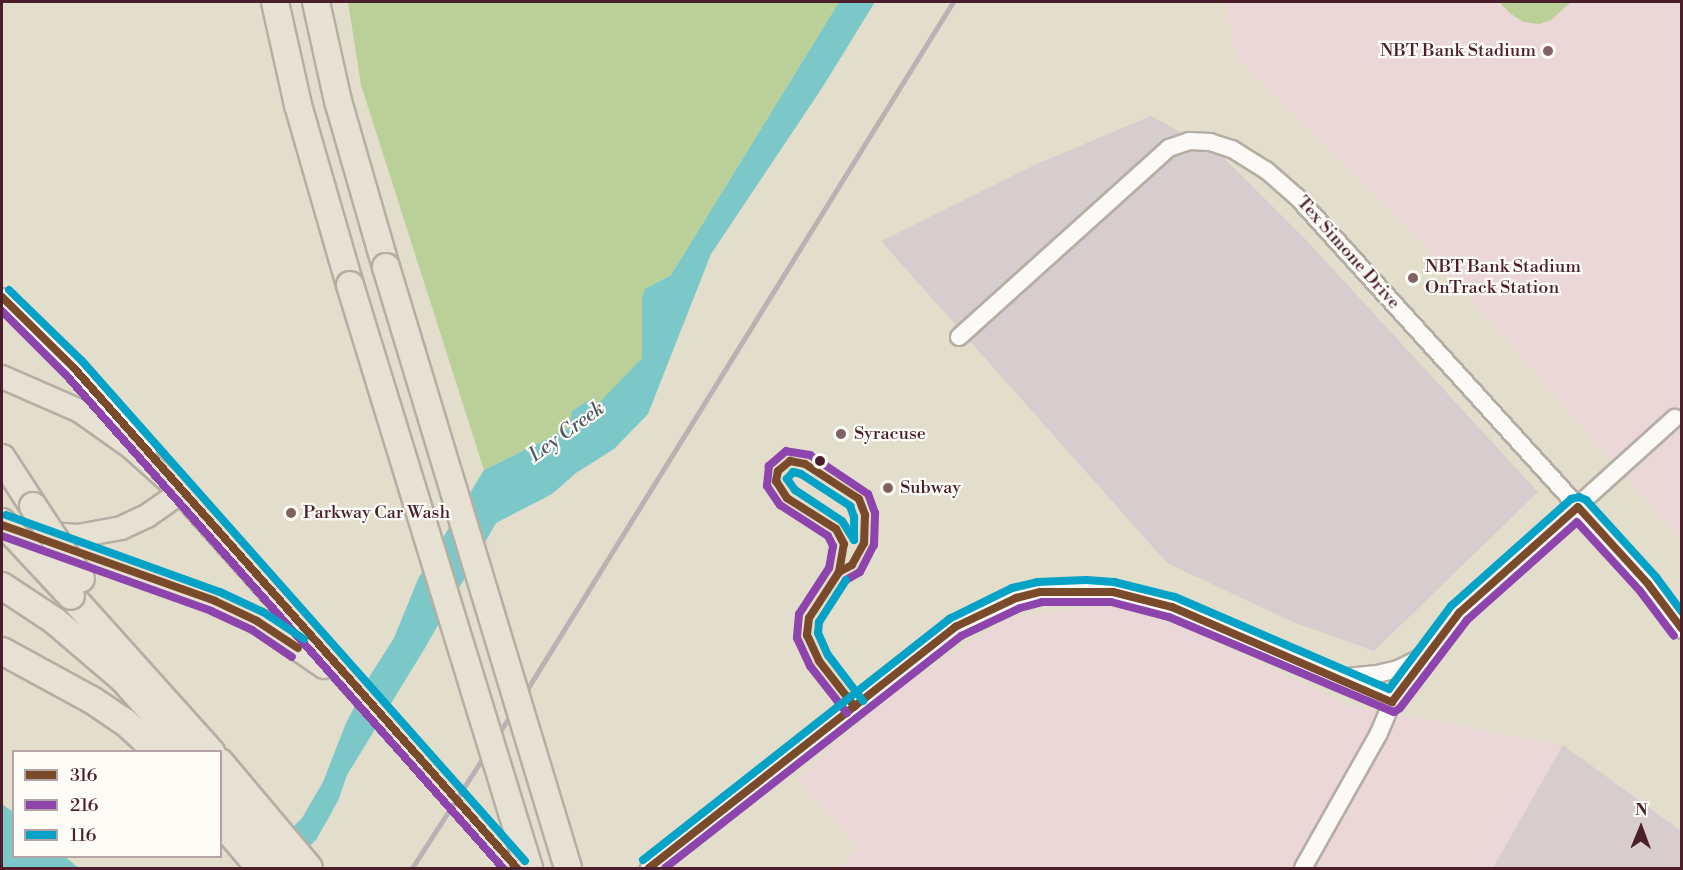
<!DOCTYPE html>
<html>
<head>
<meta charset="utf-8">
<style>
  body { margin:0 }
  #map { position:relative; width:1683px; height:870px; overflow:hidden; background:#e3decc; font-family:"Libre Bodoni",serif }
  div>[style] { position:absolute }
  .built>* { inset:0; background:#ebd6d8 }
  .industrial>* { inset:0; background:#d7ccce }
  .green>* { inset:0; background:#bbd099 }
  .water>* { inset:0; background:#7cc8c8 }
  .roads { filter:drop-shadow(2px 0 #b5aea4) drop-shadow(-2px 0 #b5aea4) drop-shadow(0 2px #b5aea4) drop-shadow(0 -2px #b5aea4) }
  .minor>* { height:16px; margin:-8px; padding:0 8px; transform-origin:8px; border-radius:8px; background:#fbfaf7 }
  .major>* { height:22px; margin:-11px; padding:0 11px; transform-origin:11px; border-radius:11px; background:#e6e1d3 }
  .highway>* { height:26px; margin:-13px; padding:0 13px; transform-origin:13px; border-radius:13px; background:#e6e1d3 }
  .rail>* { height:4.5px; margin:-2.25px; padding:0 2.25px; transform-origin:2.25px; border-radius:2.25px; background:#b8b3b2 }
  .bridges { filter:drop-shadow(2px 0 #b5aea4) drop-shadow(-2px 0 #b5aea4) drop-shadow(0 2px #b5aea4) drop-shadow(0 -2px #b5aea4) }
  .highway-bridge>* { height:26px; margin:-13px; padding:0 13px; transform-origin:13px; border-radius:13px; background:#e6e1d3 }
  .bus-1>* { height:8px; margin:-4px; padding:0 4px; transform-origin:4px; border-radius:4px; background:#7a4b2a }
  .bus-2>* { height:8px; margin:-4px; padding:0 4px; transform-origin:4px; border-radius:4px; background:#8e44ad }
  .bus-3>* { height:8px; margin:-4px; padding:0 4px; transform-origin:4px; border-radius:4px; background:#04a2c6 }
  .dots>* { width:16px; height:16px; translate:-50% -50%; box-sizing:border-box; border:3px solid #fdfcf7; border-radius:50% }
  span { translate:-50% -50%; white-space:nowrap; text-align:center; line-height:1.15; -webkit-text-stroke:4.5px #fdfcf7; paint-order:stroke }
  .poi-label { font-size:18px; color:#4a1f2b }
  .right { translate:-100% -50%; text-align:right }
  .left { translate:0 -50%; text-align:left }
  .street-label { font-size:18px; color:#4a1f2b }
  .water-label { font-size:20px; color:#4c5762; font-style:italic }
  .frame { position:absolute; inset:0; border:3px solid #4a1f2b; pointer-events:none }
  .legend { position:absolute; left:12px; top:750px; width:210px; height:108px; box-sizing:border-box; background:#fdfcf7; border:2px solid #b5a4a5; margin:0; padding:8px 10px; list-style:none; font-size:18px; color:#4a1f2b }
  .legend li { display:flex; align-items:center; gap:12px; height:30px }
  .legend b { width:30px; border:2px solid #b5a4a5 }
  .north { position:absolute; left:1611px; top:798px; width:60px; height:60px; -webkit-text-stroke:4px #fdfcf7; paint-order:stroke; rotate:1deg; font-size:16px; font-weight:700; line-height:24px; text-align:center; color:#4a1f2b }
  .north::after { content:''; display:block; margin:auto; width:21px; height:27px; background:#4a1f2b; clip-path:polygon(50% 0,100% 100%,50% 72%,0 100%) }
</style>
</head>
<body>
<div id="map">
  <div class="built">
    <i style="clip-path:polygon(1226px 2px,1681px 2px,1681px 540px,1410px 229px,1236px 57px)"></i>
    <i style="clip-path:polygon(1105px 605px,1179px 625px,1351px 706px,1563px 745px,1493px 868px,839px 868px,860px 848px,797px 779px,899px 688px,1010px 618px)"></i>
  </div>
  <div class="industrial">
    <i style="clip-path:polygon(1151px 116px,1220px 154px,1309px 243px,1538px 492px,1374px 651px,1293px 622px,1167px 563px,881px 241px,1039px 163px)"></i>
    <i style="clip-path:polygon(1563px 745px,1681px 831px,1681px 868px,1493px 868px)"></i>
  </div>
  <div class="green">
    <i style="clip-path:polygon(348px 2px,839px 2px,671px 275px,645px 289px,642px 358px,608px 397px,596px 406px,593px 397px,570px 428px,484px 470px,361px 85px)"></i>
    <i style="clip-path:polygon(1499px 2px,1571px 2px,1551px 20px,1539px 24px,1524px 22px,1511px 14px)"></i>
  </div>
  <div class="water">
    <i style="clip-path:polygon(839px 2px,875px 2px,822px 88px,711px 254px,648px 414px,614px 449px,576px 473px,552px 494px,496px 523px,425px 648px,347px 775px,338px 801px,316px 840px,287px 868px,252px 868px,302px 818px,323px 782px,346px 723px,371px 674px,394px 638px,418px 579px,484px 470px,569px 428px,572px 411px,594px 397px,597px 405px,642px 358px,642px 299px,645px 289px,671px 275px)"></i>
    <i style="clip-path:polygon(2px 804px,13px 812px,14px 856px,65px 857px,79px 868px,2px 868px)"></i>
  </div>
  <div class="roads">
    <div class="minor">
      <i style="left:2px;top:297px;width:53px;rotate:42.7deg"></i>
      <i style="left:41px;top:333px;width:160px;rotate:48deg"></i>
      <i style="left:959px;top:337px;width:283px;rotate:-42deg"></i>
      <i style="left:1169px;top:148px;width:21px;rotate:-19deg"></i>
      <i style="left:1189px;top:141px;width:21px;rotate:3deg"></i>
      <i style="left:1210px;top:142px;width:23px;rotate:18deg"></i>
      <i style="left:1232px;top:149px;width:40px;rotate:32deg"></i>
      <i style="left:1266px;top:170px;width:41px;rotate:41.1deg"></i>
      <i style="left:1297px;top:197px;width:522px;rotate:47.79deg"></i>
      <i style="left:1648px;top:584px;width:57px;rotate:53.5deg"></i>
      <i style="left:1338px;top:678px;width:39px;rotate:-6deg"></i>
      <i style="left:1377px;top:674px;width:22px;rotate:-13deg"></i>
      <i style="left:1398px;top:669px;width:28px;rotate:-26deg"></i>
      <i style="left:649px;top:868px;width:390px;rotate:-38.2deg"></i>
      <i style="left:955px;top:627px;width:68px;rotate:-25.4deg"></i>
      <i style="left:1016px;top:598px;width:25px;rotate:-14deg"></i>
      <i style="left:1040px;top:592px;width:46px;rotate:-2.5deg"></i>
      <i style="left:1086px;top:590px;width:27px;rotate:4deg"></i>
      <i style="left:1113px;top:592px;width:61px;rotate:14.3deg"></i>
      <i style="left:1172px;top:607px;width:240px;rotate:23.4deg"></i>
      <i style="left:1303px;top:868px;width:155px;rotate:-60.6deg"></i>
      <i style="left:1379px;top:733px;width:34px;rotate:-67deg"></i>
      <i style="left:1392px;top:702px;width:111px;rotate:-53deg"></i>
      <i style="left:1459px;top:613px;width:291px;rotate:-42.1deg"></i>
    </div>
    <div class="major">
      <i style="left:2px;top:377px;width:85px;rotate:23.6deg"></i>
      <i style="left:80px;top:411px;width:64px;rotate:35.4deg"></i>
      <i style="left:132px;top:448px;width:66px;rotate:41.9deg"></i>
      <i style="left:181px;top:492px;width:504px;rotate:48.22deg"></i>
      <i style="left:5px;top:526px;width:223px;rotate:19.7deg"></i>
      <i style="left:215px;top:601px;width:47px;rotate:25.5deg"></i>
      <i style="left:257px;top:621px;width:81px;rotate:34.5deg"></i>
      <i style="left:50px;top:534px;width:28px;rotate:4deg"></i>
      <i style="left:78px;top:536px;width:44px;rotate:-10.5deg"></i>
      <i style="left:121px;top:528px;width:29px;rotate:-25deg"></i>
      <i style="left:147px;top:516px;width:42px;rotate:-35.2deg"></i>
    </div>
    <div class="highway">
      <i style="left:275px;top:2px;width:106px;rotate:77.4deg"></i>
      <i style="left:298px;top:105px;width:187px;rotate:73.9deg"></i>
      <i style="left:316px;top:2px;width:101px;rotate:77.5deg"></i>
      <i style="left:338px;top:101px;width:173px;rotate:73.9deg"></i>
      <i style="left:2px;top:458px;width:57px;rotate:57.1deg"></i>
      <i style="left:2px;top:586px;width:64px;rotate:33.4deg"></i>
      <i style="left:55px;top:621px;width:89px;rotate:40.5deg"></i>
      <i style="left:123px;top:679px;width:97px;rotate:48.8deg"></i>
      <i style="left:71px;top:596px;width:210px;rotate:48.1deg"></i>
      <i style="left:2px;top:651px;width:102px;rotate:28.6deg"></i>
      <i style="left:92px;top:700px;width:40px;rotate:34deg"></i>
      <i style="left:125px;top:722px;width:45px;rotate:42.3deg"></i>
      <i style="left:220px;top:762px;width:138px;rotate:50deg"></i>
      <i style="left:220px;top:792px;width:99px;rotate:49.9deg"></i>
      <i style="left:220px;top:821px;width:62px;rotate:49.6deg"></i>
    </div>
  </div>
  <div class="rail">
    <i style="left:412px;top:868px;width:205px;rotate:-57.2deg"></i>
    <i style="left:523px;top:696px;width:816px;rotate:-58.22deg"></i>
  </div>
  <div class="bridges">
    <div class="highway-bridge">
      <i style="left:386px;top:267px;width:628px;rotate:73.15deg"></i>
      <i style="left:350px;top:285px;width:610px;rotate:72.93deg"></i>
      <i style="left:33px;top:506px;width:87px;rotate:56.7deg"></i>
      <i style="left:2px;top:522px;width:101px;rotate:47deg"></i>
    </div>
  </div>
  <div class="bus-1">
    <i style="left:2px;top:297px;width:101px;rotate:44.6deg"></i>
    <i style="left:74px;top:368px;width:668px;rotate:48.46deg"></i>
    <i style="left:790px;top:461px;width:15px;rotate:11deg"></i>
    <i style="left:805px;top:464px;width:64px;rotate:32.9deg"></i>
    <i style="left:859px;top:499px;width:17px;rotate:69deg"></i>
    <i style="left:865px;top:515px;width:28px;rotate:92deg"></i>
    <i style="left:864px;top:543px;width:25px;rotate:119deg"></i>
    <i style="left:852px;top:565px;width:15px;rotate:152deg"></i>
    <i style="left:839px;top:572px;width:28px;rotate:-80deg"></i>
    <i style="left:844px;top:544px;width:17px;rotate:-118deg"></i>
    <i style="left:836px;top:529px;width:58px;rotate:-147.7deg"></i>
    <i style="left:787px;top:498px;width:20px;rotate:-123deg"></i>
    <i style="left:776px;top:481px;width:10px;rotate:-79deg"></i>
    <i style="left:778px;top:471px;width:16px;rotate:-40deg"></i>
    <i style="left:2px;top:525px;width:226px;rotate:19.6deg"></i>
    <i style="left:215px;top:601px;width:47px;rotate:25.5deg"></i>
    <i style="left:257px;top:621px;width:49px;rotate:33.4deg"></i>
    <i style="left:839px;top:572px;width:55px;rotate:123.1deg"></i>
    <i style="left:809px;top:618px;width:17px;rotate:97deg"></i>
    <i style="left:807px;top:635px;width:29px;rotate:65deg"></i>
    <i style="left:819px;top:661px;width:58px;rotate:52deg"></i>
    <i style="left:649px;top:868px;width:390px;rotate:-38.2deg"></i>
    <i style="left:955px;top:627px;width:68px;rotate:-25.4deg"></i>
    <i style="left:1016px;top:598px;width:25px;rotate:-14deg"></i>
    <i style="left:1040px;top:592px;width:73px"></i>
    <i style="left:1113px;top:592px;width:61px;rotate:14.3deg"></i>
    <i style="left:1172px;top:607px;width:240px;rotate:23.4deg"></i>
    <i style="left:1392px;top:702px;width:111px;rotate:-53deg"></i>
    <i style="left:1459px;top:613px;width:159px;rotate:-41.7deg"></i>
    <i style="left:1578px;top:507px;width:104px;rotate:47.7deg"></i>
    <i style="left:1648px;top:584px;width:56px;rotate:52.9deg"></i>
  </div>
  <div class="bus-2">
    <i style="left:2px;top:311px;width:91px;rotate:45deg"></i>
    <i style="left:66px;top:375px;width:659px;rotate:48.45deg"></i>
    <i style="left:2px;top:536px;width:222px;rotate:19.7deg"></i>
    <i style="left:211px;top:611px;width:45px;rotate:24.9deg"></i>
    <i style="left:252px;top:630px;width:48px;rotate:34deg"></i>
    <i style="left:846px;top:580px;width:16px;rotate:-30deg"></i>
    <i style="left:860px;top:572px;width:30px;rotate:-63deg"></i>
    <i style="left:874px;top:545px;width:32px;rotate:-88deg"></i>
    <i style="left:875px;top:513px;width:20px;rotate:-110deg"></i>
    <i style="left:868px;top:494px;width:70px;rotate:-146.1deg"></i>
    <i style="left:810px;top:455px;width:24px;rotate:-171deg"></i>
    <i style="left:786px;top:451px;width:23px;rotate:139deg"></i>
    <i style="left:769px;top:466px;width:20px;rotate:96deg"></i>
    <i style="left:767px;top:486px;width:23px;rotate:56deg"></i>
    <i style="left:780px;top:505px;width:57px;rotate:32.9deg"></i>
    <i style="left:828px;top:536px;width:11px;rotate:63deg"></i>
    <i style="left:833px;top:546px;width:22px;rotate:100deg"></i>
    <i style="left:829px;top:568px;width:55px;rotate:123.1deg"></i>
    <i style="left:799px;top:614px;width:24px;rotate:95deg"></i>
    <i style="left:797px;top:638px;width:31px;rotate:65deg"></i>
    <i style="left:810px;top:666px;width:60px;rotate:51.8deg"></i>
    <i style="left:665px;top:868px;width:376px;rotate:-38.1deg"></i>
    <i style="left:961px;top:636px;width:65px;rotate:-25.4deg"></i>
    <i style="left:1020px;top:608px;width:23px;rotate:-15deg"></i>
    <i style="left:1042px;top:602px;width:69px"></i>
    <i style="left:1111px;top:602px;width:60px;rotate:14.5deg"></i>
    <i style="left:1169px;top:617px;width:244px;rotate:22.9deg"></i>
    <i style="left:1394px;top:712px;width:7px;rotate:-34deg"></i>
    <i style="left:1400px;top:708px;width:111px;rotate:-52.7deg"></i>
    <i style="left:1467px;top:620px;width:147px;rotate:-41.7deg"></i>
    <i style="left:1577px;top:522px;width:93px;rotate:47.6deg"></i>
    <i style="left:1640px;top:591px;width:56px;rotate:52.9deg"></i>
  </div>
  <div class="bus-3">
    <i style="left:9px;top:290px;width:102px;rotate:44.2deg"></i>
    <i style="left:82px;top:361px;width:668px;rotate:48.46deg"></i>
    <i style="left:793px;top:472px;width:8px;rotate:14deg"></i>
    <i style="left:801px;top:474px;width:59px;rotate:33.1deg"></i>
    <i style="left:850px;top:506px;width:12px;rotate:70deg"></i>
    <i style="left:854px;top:517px;width:23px;rotate:90deg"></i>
    <i style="left:854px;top:540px;width:22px;rotate:-122deg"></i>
    <i style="left:842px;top:521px;width:56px;rotate:-146.6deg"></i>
    <i style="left:795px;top:490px;width:14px;rotate:-126deg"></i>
    <i style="left:787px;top:479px;width:9px;rotate:-49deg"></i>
    <i style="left:6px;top:515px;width:227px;rotate:19.8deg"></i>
    <i style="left:220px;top:592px;width:47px;rotate:24.9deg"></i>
    <i style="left:263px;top:612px;width:49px;rotate:33.4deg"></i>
    <i style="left:846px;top:580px;width:50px;rotate:122.7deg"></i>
    <i style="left:819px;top:622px;width:11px;rotate:95deg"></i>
    <i style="left:818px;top:633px;width:24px;rotate:66deg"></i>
    <i style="left:828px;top:655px;width:58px;rotate:52.7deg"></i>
    <i style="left:643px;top:860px;width:390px;rotate:-38.2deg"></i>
    <i style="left:949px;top:619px;width:70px;rotate:-26.2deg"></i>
    <i style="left:1012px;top:588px;width:26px;rotate:-13deg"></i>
    <i style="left:1037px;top:582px;width:49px;rotate:-2.3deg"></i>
    <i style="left:1086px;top:580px;width:28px;rotate:4deg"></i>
    <i style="left:1114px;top:582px;width:63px;rotate:13.8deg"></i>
    <i style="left:1175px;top:597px;width:233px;rotate:23.3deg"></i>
    <i style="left:1389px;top:689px;width:104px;rotate:-53.2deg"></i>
    <i style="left:1451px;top:606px;width:161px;rotate:-41.7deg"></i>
    <i style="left:1571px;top:499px;width:8px;rotate:-14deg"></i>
    <i style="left:1579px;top:497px;width:8px;rotate:23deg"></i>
    <i style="left:1586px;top:500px;width:104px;rotate:47.7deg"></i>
    <i style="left:1656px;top:577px;width:44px;rotate:53.4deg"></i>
  </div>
  <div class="dots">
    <i style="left:1548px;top:51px;background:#806263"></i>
    <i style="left:1413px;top:278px;background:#806263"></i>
    <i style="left:841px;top:434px;background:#806263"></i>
    <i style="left:820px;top:461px;background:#4a1f2b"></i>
    <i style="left:888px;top:488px;background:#806263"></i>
    <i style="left:291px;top:513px;background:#806263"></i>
  </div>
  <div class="poi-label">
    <span class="right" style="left:1536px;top:51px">NBT Bank Stadium</span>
    <span class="left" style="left:1425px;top:278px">NBT Bank Stadium<br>OnTrack Station</span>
    <span class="left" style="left:854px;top:434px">Syracuse</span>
    <span class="left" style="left:900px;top:488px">Subway</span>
    <span class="left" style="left:303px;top:513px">Parkway Car Wash</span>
  </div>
  <div class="street-label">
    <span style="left:1348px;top:253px;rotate:48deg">Tex Simone Drive</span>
  </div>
  <div class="water-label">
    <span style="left:567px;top:432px;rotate:-36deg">Ley Creek</span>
  </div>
  <div class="frame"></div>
  <ul class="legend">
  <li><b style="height:8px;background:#7a4b2a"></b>316</li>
  <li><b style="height:8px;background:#8e44ad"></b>216</li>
  <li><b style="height:8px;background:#04a2c6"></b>116</li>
  </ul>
  <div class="north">N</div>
</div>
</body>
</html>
